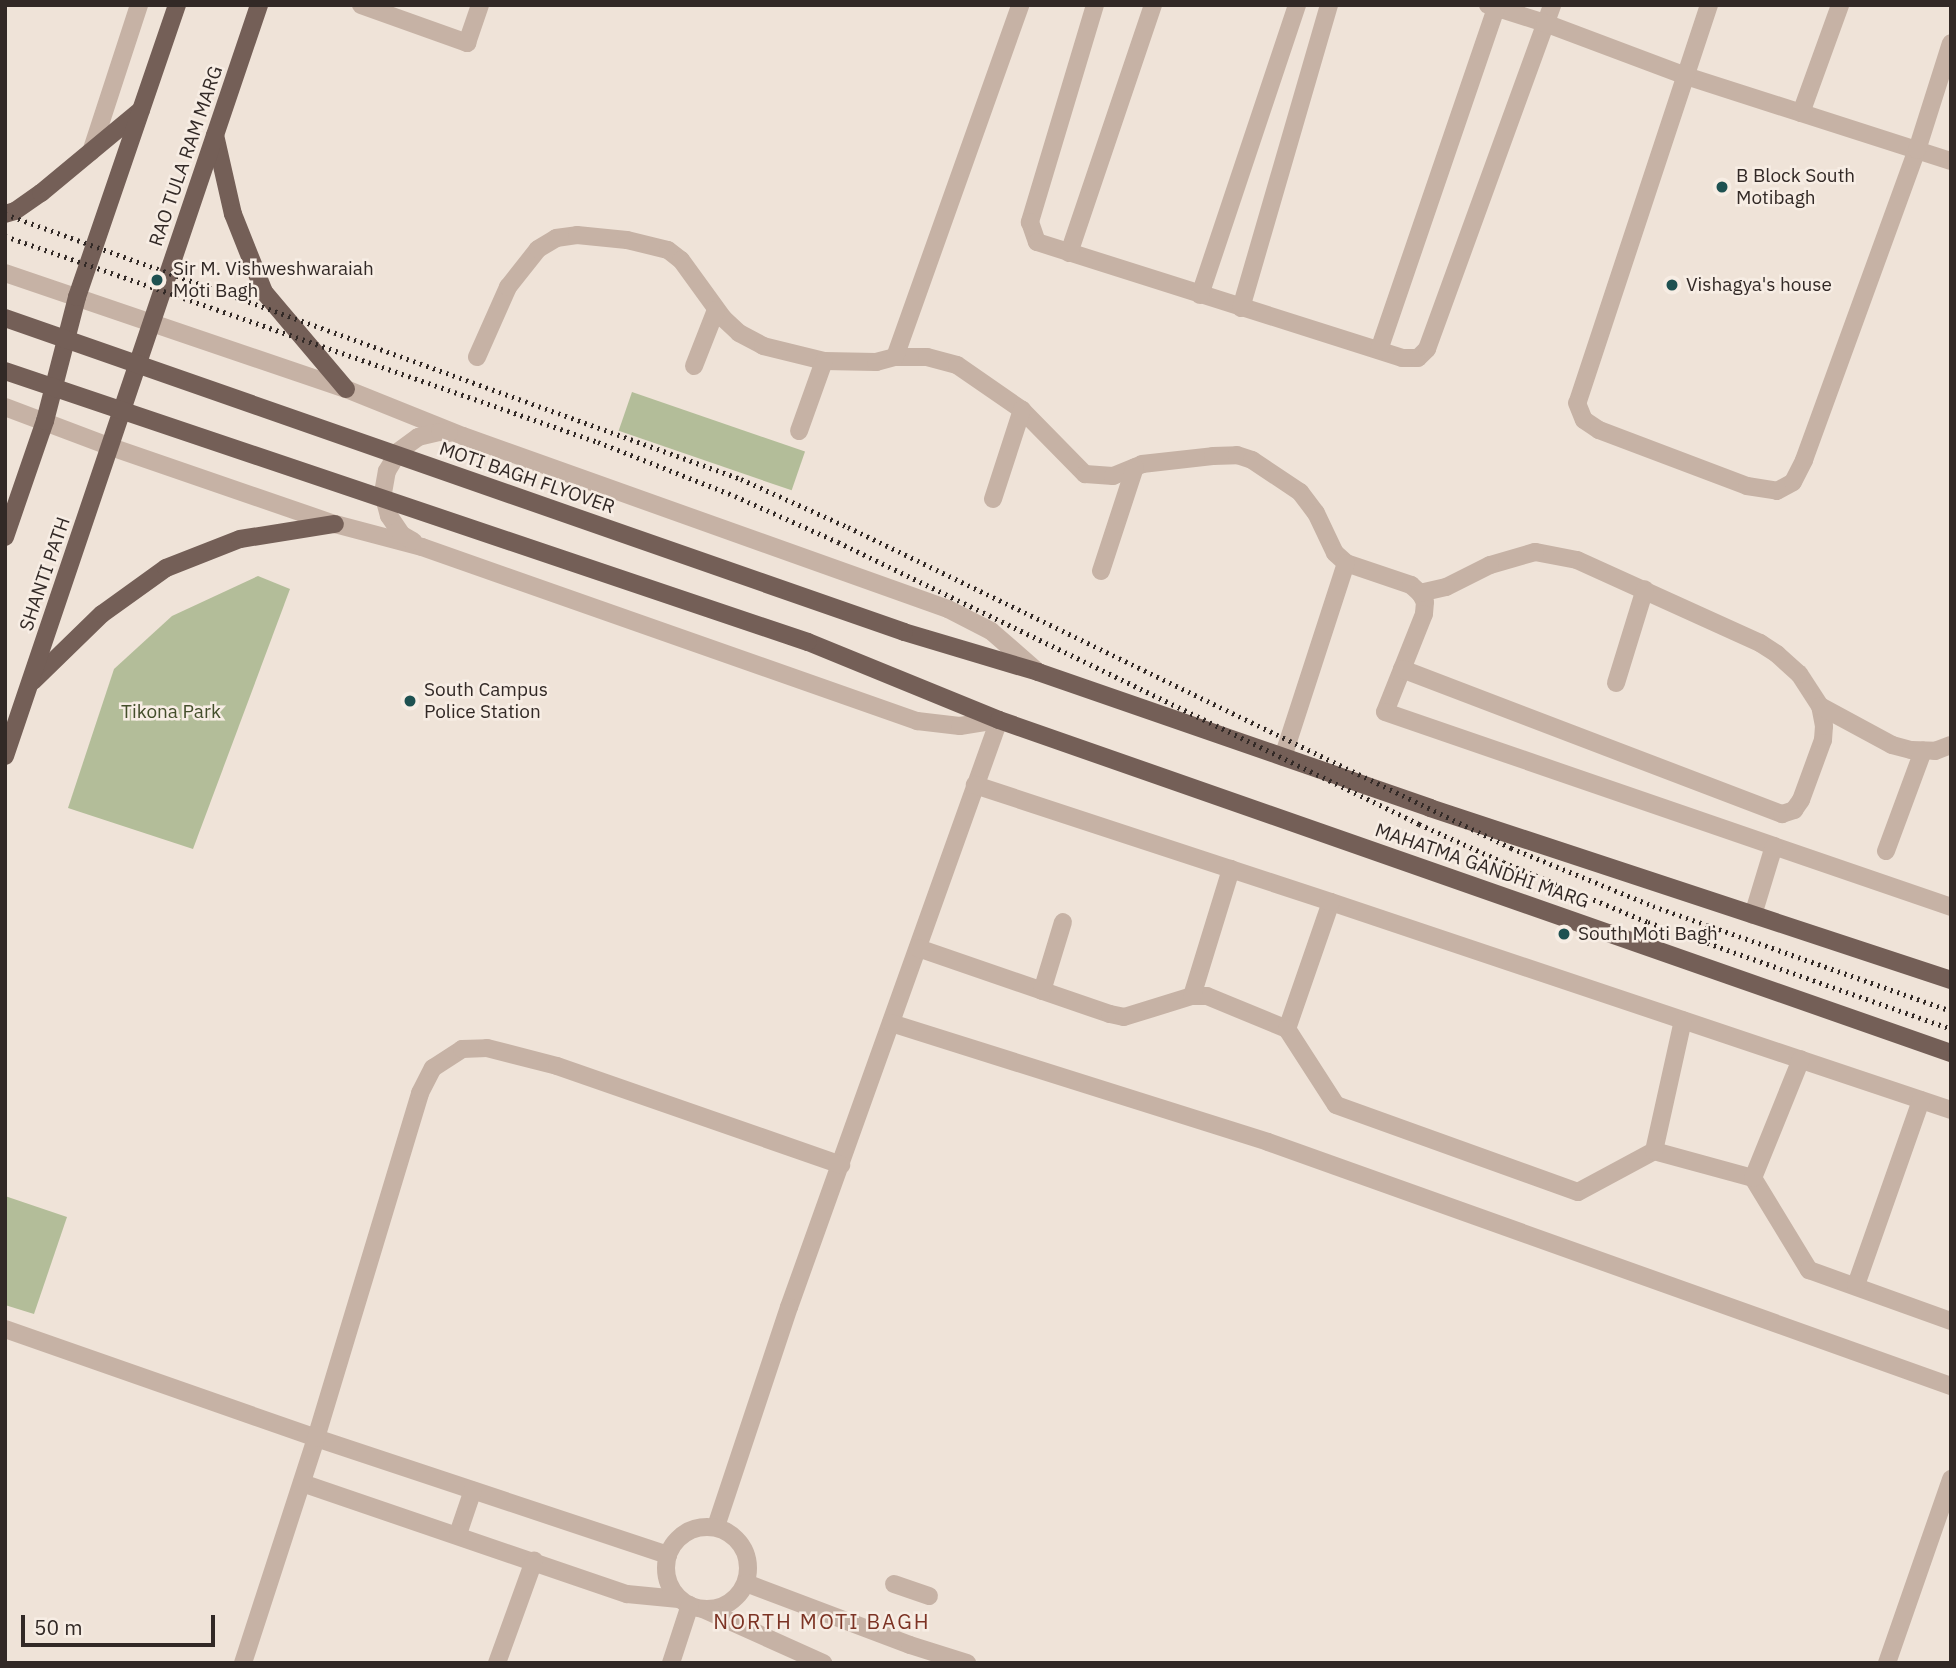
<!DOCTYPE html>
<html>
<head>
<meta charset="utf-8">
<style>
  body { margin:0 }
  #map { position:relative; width:1956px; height:1668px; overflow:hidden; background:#efe3d8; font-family:"IBM Plex Sans",sans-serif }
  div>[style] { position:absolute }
  .green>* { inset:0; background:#b3bd99; transform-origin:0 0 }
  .minor>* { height:18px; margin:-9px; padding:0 9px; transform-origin:9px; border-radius:9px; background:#c6b2a5 }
  .minor>.ring { margin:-9px; padding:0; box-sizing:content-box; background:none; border:18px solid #c6b2a5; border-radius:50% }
  .major>* { height:18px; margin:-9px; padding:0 9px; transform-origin:9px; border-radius:9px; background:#745f57 }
  .rail>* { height:5px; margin-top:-2.5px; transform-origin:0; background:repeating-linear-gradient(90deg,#322926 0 2px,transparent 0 7px) }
  .major-bridge>* { height:18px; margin:-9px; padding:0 9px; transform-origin:9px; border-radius:9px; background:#745f57 }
  .dots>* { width:19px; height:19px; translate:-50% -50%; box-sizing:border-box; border:4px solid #f7ede4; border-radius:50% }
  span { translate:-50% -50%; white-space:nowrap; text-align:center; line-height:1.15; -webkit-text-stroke:5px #f7ede4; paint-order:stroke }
  .street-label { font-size:19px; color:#322926 }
  .poi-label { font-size:19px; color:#322926 }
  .left { translate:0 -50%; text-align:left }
  .park-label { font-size:19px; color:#444f2b }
  .neighbourhood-label { font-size:21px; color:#7c3324; letter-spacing:2px }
  .frame { position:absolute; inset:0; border:7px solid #322926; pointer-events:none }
  .scale { position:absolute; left:21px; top:1615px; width:194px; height:32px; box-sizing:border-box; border:4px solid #322926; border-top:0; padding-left:9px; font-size:21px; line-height:24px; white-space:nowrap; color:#322926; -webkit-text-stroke:5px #f7ede4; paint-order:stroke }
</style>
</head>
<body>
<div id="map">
  <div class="green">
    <i style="left:632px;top:392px;width:183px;height:41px;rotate:19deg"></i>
    <i style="clip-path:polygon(258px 576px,290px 589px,193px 849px,68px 808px,114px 669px,172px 616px)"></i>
    <i style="clip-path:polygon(5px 1196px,67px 1217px,34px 1314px,5px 1305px)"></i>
  </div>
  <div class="minor">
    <i style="left:361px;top:5px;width:113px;rotate:19.7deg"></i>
    <i style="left:467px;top:43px;width:40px;rotate:-71.1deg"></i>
    <i style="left:1095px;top:5px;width:227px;rotate:106.7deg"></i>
    <i style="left:1030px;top:222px;width:21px;rotate:71deg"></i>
    <i style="left:1037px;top:242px;width:383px;rotate:17.6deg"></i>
    <i style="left:1402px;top:358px;width:16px"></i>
    <i style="left:1418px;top:358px;width:13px;rotate:-45deg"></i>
    <i style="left:1427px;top:349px;width:366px;rotate:-70deg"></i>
    <i style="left:1488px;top:5px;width:60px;rotate:17.5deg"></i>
    <i style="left:1545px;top:23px;width:151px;rotate:20.6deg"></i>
    <i style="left:1686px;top:76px;width:278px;rotate:17.8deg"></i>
    <i style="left:1709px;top:5px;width:419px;rotate:108.3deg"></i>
    <i style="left:1577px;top:403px;width:18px;rotate:68deg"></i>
    <i style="left:1584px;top:420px;width:18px;rotate:34deg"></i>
    <i style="left:1599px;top:430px;width:158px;rotate:20.7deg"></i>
    <i style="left:1747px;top:486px;width:30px;rotate:9deg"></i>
    <i style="left:1777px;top:491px;width:18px;rotate:-29deg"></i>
    <i style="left:1793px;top:482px;width:25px;rotate:-63deg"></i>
    <i style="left:1804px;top:460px;width:330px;rotate:-70deg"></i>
    <i style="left:1917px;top:150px;width:112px;rotate:-72.4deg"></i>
    <i style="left:1801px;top:113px;width:115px;rotate:-70.1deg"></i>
    <i style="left:91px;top:152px;width:155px;rotate:-71.9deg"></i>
    <i style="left:1069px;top:253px;width:262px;rotate:-71.3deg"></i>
    <i style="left:5px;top:273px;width:360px;rotate:18.8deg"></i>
    <i style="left:346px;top:389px;width:126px;rotate:21.9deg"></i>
    <i style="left:463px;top:436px;width:515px;rotate:19.63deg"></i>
    <i style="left:948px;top:609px;width:48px;rotate:27.1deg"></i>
    <i style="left:991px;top:631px;width:62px;rotate:41.1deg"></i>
    <i style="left:1200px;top:295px;width:306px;rotate:-71.5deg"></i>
    <i style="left:1241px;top:308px;width:316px;rotate:-73.8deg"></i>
    <i style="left:1379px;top:350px;width:365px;rotate:-71.1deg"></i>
    <i style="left:477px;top:357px;width:77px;rotate:-66.1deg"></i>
    <i style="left:508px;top:287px;width:48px;rotate:-51.7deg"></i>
    <i style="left:538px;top:249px;width:21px;rotate:-31deg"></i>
    <i style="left:556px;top:238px;width:21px;rotate:-8deg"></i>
    <i style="left:577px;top:235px;width:50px;rotate:5.7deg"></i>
    <i style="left:627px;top:240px;width:42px;rotate:13.7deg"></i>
    <i style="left:668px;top:250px;width:16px;rotate:38deg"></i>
    <i style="left:681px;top:260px;width:72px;rotate:54.1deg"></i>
    <i style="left:723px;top:318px;width:22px;rotate:43deg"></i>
    <i style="left:739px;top:333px;width:27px;rotate:28deg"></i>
    <i style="left:763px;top:346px;width:63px;rotate:13.8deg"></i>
    <i style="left:824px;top:361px;width:52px;rotate:1.1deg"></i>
    <i style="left:876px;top:362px;width:20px;rotate:-15deg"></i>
    <i style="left:895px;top:357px;width:32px"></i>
    <i style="left:927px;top:357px;width:31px;rotate:15deg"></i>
    <i style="left:957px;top:365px;width:79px;rotate:34.7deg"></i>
    <i style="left:1022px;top:410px;width:90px;rotate:45.5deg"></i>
    <i style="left:1085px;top:474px;width:28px;rotate:4deg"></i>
    <i style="left:1113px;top:476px;width:31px;rotate:-22deg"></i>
    <i style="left:1142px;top:464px;width:71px;rotate:-6.4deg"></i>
    <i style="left:1213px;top:456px;width:24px;rotate:-2deg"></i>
    <i style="left:1237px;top:455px;width:16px;rotate:18deg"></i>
    <i style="left:1252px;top:460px;width:58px;rotate:33.7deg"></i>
    <i style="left:1300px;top:492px;width:26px;rotate:53deg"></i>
    <i style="left:1316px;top:513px;width:44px;rotate:64.6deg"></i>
    <i style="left:1335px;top:553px;width:15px;rotate:42deg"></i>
    <i style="left:1346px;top:563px;width:69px;rotate:18.7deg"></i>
    <i style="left:1411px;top:585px;width:12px;rotate:42deg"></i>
    <i style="left:1420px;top:593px;width:10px;rotate:61deg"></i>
    <i style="left:1425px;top:602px;width:12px;rotate:95deg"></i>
    <i style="left:1424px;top:614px;width:105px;rotate:111.7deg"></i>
    <i style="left:1385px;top:712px;width:599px;rotate:19.01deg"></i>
    <i style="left:895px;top:357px;width:374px;rotate:-70.4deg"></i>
    <i style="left:694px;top:366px;width:60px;rotate:-68.6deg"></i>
    <i style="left:5px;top:407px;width:113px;rotate:20.7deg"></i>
    <i style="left:111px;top:447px;width:237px;rotate:19deg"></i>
    <i style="left:335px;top:524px;width:90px;rotate:14.8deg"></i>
    <i style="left:422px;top:547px;width:525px;rotate:19.37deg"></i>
    <i style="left:917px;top:721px;width:43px;rotate:6.6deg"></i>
    <i style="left:960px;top:726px;width:39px;rotate:-9deg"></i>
    <i style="left:999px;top:720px;width:623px;rotate:109.68deg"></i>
    <i style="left:789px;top:1307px;width:232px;rotate:108.4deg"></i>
    <i style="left:799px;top:431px;width:74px;rotate:-70.3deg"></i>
    <i style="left:993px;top:499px;width:94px;rotate:-72deg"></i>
    <i style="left:413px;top:541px;width:13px;rotate:-151deg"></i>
    <i style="left:402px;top:535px;width:23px;rotate:-124deg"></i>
    <i style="left:389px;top:516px;width:24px;rotate:-105deg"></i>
    <i style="left:383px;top:493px;width:22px;rotate:-80deg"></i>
    <i style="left:387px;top:471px;width:23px;rotate:-59deg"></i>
    <i style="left:399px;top:451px;width:24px;rotate:-36deg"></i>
    <i style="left:418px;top:437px;width:23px;rotate:-13deg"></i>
    <i style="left:440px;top:432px;width:9px;rotate:6deg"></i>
    <i style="left:1101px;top:571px;width:109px;rotate:-71.9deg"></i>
    <i style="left:1402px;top:669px;width:407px;rotate:20.9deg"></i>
    <i style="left:1782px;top:814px;width:13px;rotate:-18deg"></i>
    <i style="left:1794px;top:810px;width:12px;rotate:-55deg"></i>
    <i style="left:1801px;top:800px;width:64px;rotate:-69.9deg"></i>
    <i style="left:1823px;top:740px;width:14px;rotate:-86deg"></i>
    <i style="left:1824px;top:726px;width:20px;rotate:-101deg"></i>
    <i style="left:1820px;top:706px;width:38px;rotate:-123deg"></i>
    <i style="left:1799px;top:674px;width:30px;rotate:-138deg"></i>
    <i style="left:1777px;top:654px;width:20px;rotate:-147deg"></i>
    <i style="left:1760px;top:643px;width:201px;rotate:-155.6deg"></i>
    <i style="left:1577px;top:560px;width:43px;rotate:-169.2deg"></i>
    <i style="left:1535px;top:552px;width:47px;rotate:163.9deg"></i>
    <i style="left:1490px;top:565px;width:49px;rotate:153.4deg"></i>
    <i style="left:1446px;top:587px;width:27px;rotate:167deg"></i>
    <i style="left:1616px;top:683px;width:98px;rotate:-72.9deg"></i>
    <i style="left:1820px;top:706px;width:82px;rotate:28.4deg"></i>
    <i style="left:1892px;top:745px;width:20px;rotate:15deg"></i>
    <i style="left:1911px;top:750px;width:24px;rotate:2deg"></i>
    <i style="left:1935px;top:751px;width:17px;rotate:-21deg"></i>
    <i style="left:1283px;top:757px;width:204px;rotate:-72deg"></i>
    <i style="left:1886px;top:851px;width:107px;rotate:-69.7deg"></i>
    <i style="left:1331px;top:902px;width:654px;rotate:18.55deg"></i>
    <i style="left:1753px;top:915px;width:72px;rotate:-73.1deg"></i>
    <i style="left:918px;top:948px;width:203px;rotate:19deg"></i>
    <i style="left:1110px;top:1014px;width:14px;rotate:12deg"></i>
    <i style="left:1124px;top:1017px;width:71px;rotate:-17.2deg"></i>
    <i style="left:1192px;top:996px;width:15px"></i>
    <i style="left:1207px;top:996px;width:87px;rotate:22.4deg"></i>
    <i style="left:1287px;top:1029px;width:134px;rotate:-70.9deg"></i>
    <i style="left:1331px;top:902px;width:375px;rotate:-161.8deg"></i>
    <i style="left:1042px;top:991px;width:72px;rotate:-73.1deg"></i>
    <i style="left:1192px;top:996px;width:133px;rotate:-72.9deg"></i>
    <i style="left:891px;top:1023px;width:395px;rotate:17.5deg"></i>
    <i style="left:1268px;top:1142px;width:725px;rotate:19.66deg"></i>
    <i style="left:1287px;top:1029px;width:90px;rotate:57.2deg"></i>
    <i style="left:1336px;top:1105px;width:257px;rotate:19.8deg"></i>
    <i style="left:1578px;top:1192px;width:86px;rotate:-28.3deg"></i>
    <i style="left:1654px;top:1151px;width:103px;rotate:15.3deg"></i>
    <i style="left:1753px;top:1178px;width:108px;rotate:58.7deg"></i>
    <i style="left:1809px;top:1270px;width:151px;rotate:19.8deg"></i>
    <i style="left:1654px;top:1151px;width:134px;rotate:-77.5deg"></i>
    <i style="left:1753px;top:1178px;width:128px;rotate:-68deg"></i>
    <i style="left:1856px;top:1285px;width:196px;rotate:-70.6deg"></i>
    <i style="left:5px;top:1329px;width:330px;rotate:19.3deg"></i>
    <i style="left:316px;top:1438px;width:371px;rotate:18.4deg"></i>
    <i style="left:302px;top:1483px;width:343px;rotate:18.9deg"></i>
    <i style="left:627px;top:1594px;width:52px;rotate:5.5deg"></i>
    <i class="ring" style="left:666px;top:1527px;width:64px;height:64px"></i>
    <i style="left:458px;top:1534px;width:46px;rotate:-71.2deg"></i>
    <i style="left:746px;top:1583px;width:175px;rotate:20.7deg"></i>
    <i style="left:910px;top:1645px;width:60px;rotate:17.5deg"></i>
    <i style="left:894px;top:1584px;width:37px;rotate:19deg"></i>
    <i style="left:703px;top:1609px;width:132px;rotate:24.2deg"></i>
    <i style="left:243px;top:1663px;width:237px;rotate:-72deg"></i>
    <i style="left:316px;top:1438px;width:360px;rotate:-73.2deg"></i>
    <i style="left:420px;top:1093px;width:28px;rotate:-63deg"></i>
    <i style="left:433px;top:1068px;width:35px;rotate:-33deg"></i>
    <i style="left:462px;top:1049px;width:25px;rotate:-2deg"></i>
    <i style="left:487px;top:1048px;width:72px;rotate:14.4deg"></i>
    <i style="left:557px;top:1066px;width:301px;rotate:19.2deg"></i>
    <i style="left:497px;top:1663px;width:109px;rotate:-70.1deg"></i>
    <i style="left:671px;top:1663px;width:61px;rotate:-71.9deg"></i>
    <i style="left:1887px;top:1663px;width:195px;rotate:-70.8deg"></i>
  </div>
  <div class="major">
    <i style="left:215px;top:135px;width:81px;rotate:77.2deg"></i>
    <i style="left:233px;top:214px;width:84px;rotate:68.3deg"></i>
    <i style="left:264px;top:292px;width:127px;rotate:49.8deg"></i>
    <i style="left:5px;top:214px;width:10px;rotate:-17deg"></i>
    <i style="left:15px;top:211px;width:32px;rotate:-35deg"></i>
    <i style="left:41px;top:193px;width:130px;rotate:-39.7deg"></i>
    <i style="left:5px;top:537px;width:123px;rotate:-71deg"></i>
    <i style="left:45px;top:421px;width:128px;rotate:-75.5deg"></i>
    <i style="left:77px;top:297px;width:309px;rotate:-71.1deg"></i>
    <i style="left:904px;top:632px;width:140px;rotate:16.6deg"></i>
    <i style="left:1038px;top:672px;width:415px;rotate:19.1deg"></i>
    <i style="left:1430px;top:808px;width:549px;rotate:18.27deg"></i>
    <i style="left:808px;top:642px;width:206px;rotate:22.2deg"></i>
    <i style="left:999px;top:720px;width:1009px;rotate:19.28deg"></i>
    <i style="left:33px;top:681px;width:96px;rotate:-44.2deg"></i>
    <i style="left:102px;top:614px;width:79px;rotate:-35.7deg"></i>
    <i style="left:166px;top:568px;width:79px;rotate:-21.4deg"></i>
    <i style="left:240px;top:539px;width:96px;rotate:-9deg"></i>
    <i style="left:5px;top:756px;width:793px;rotate:-71.31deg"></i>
  </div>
  <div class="rail">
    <i style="left:5px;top:214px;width:782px;rotate:19.8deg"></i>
    <i style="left:741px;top:479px;width:117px;rotate:24.2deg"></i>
    <i style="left:848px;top:527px;width:737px;rotate:25.83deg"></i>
    <i style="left:1511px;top:848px;width:153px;rotate:22.2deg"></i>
    <i style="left:1653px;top:906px;width:316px;rotate:19.4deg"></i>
    <i style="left:5px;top:236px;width:628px;rotate:19.16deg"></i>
    <i style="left:598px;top:442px;width:147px;rotate:21.5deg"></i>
    <i style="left:735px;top:496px;width:113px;rotate:24.1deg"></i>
    <i style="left:838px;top:542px;width:646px;rotate:25.89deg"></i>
    <i style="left:1419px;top:824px;width:92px;rotate:24.3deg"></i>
    <i style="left:1503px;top:862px;width:157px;rotate:22.5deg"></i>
    <i style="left:1648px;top:922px;width:321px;rotate:19.4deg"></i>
  </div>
  <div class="major-bridge">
    <i style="left:5px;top:318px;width:952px;rotate:19.25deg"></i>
    <i style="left:5px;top:371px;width:847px;rotate:18.65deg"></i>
  </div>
  <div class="dots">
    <i style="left:1722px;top:187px;background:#1e5151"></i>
    <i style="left:157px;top:280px;background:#1e5151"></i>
    <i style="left:1672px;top:285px;background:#1e5151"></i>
    <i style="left:410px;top:701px;background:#1e5151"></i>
    <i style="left:1564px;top:934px;background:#1e5151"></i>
  </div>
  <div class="street-label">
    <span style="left:186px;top:156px;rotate:-71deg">RAO TULA RAM MARG</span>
    <span style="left:527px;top:478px;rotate:19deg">MOTI BAGH FLYOVER</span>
    <span style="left:45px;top:574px;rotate:-71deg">SHANTI PATH</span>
    <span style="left:1482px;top:866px;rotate:19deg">MAHATMA GANDHI MARG</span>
  </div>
  <div class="poi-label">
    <span class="left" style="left:1736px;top:187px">B Block South<br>Motibagh</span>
    <span class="left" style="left:173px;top:280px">Sir M. Vishweshwaraiah<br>Moti Bagh</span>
    <span class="left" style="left:1686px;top:285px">Vishagya's house</span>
    <span class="left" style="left:424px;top:701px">South Campus<br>Police Station</span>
    <span class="left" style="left:1578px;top:934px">South Moti Bagh</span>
  </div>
  <div class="park-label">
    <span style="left:171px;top:712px">Tikona Park</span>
  </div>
  <div class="neighbourhood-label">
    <span style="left:822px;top:1621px">NORTH MOTI BAGH</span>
  </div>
  <div class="frame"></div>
  <div class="scale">50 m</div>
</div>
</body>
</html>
